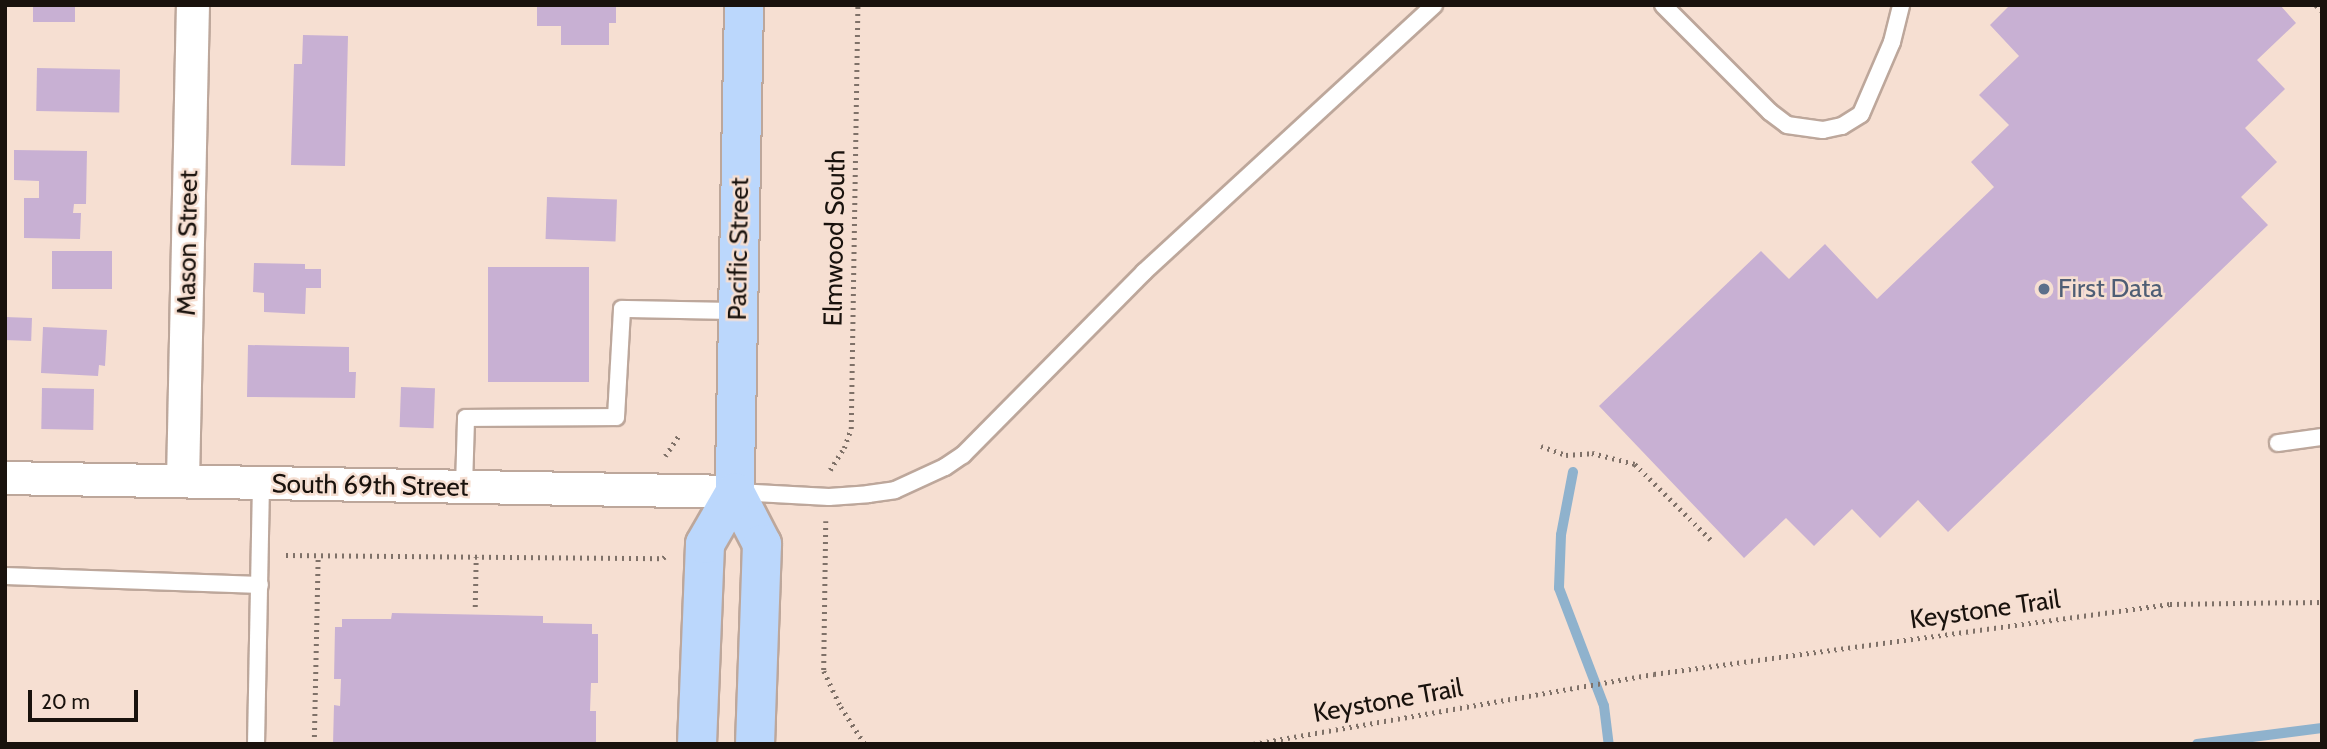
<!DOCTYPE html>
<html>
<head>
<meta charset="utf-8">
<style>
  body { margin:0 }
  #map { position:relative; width:2327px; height:749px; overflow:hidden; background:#f6dfd2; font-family:Cabin,sans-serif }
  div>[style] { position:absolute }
  .stream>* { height:10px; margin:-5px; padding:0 5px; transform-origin:5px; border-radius:5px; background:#8fb2cd }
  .building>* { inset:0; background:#c8b0d3; transform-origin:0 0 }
  .path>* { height:4.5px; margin-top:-2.25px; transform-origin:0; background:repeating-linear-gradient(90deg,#7f7168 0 2px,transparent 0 7px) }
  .roads { filter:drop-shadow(2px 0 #bda79b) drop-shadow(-2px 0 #bda79b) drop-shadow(0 2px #bda79b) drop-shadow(0 -2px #bda79b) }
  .lane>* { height:16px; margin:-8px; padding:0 8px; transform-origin:8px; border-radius:8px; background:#fff }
  .street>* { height:32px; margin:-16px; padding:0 16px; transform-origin:16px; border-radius:16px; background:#fff }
  .primary>* { height:38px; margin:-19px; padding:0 19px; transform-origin:19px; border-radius:19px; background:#bbd7fc }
  .dots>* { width:19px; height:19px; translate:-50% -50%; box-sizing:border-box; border:4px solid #f6dfd2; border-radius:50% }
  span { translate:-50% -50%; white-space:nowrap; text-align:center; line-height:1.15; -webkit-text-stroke:5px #f6dfd2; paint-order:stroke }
  .street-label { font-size:26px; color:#19120d }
  .service-label { font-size:26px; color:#4e5e75 }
  .left { translate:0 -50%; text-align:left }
  .frame { position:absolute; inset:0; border:7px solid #19120d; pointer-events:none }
  .scale { position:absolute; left:28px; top:690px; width:110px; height:32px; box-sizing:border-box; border:4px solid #19120d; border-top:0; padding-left:9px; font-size:21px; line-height:24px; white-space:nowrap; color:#19120d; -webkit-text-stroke:5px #f6dfd2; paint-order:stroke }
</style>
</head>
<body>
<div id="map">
  <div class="stream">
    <i style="left:1573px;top:472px;width:64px;rotate:100.8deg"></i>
    <i style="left:1561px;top:535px;width:53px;rotate:92.2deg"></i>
    <i style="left:1559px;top:588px;width:126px;rotate:69.1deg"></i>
    <i style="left:1604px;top:706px;width:38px;rotate:83deg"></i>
    <i style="left:2197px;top:744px;width:126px;rotate:-7.3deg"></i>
  </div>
  <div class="building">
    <i style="left:33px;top:5px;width:42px;height:17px"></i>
    <i style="clip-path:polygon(537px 5px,616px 5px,616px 23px,609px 23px,609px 45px,561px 45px,561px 26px,537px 26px)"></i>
    <i style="clip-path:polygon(2010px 5px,2280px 5px,2296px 23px,2257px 60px,2285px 89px,2245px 128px,2277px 162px,2241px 197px,2268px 225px,1948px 532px,1918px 500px,1880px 538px,1852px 509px,1814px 546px,1786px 518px,1744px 558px,1599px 406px,1761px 251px,1789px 279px,1825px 244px,1877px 299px,1994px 187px,1971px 162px,2009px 125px,1979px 95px,2019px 56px,1990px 25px)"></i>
    <i style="clip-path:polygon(303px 35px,348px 36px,345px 166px,291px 165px,294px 64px,302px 64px)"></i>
    <i style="left:37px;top:68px;width:83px;height:43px;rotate:1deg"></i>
    <i style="clip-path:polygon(14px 150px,87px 151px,86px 204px,74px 204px,73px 213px,81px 213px,80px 239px,24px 238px,24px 198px,39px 198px,39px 181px,14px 180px)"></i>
    <i style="left:547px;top:197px;width:70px;height:42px;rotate:2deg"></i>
    <i style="left:52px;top:251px;width:60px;height:38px"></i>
    <i style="clip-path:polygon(254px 263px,305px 264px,305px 269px,321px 269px,321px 288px,306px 288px,305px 314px,264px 312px,264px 293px,253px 292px)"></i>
    <i style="left:488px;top:267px;width:101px;height:115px"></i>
    <i style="left:5px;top:317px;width:27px;height:23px;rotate:2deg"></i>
    <i style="clip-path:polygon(43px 327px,107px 330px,105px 366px,99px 365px,98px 376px,41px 373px)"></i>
    <i style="clip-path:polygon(248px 345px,349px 347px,349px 372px,356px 372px,355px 398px,247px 397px)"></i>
    <i style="left:401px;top:387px;width:34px;height:40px;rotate:2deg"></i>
    <i style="left:42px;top:388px;width:52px;height:41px;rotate:1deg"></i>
    <i style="clip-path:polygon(392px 613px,543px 616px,543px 623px,592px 624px,592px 634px,598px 634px,598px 683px,591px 683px,590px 711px,596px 711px,596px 744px,333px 744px,334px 705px,340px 706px,341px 679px,334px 679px,335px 627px,342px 627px,342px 619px,391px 619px)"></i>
  </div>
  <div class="path">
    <i style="left:2316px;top:5px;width:8px;rotate:45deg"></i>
    <i style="left:1541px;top:446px;width:27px;rotate:20deg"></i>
    <i style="left:1566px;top:455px;width:26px;rotate:-4deg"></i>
    <i style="left:1592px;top:453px;width:44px;rotate:14.3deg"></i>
    <i style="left:1635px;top:464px;width:107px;rotate:45deg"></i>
    <i style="left:665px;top:456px;width:27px;rotate:-56deg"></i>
    <i style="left:830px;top:470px;width:26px;rotate:-58deg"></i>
    <i style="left:844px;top:448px;width:20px;rotate:-70deg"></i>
    <i style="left:851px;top:429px;width:424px;rotate:-89.1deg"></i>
    <i style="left:826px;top:521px;width:150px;rotate:90.8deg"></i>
    <i style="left:824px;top:671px;width:40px;rotate:65deg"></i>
    <i style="left:841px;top:707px;width:44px;rotate:57deg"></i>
    <i style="left:286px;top:555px;width:377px;rotate:0.5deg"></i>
    <i style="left:663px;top:558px;width:6px;rotate:-39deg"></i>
    <i style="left:475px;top:607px;width:50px;rotate:-88.9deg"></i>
    <i style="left:314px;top:744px;width:189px;rotate:-88.8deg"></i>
    <i style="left:1253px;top:744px;width:407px;rotate:-9.9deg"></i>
    <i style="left:1654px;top:674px;width:521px;rotate:-7.73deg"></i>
    <i style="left:2170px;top:604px;width:152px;rotate:-0.8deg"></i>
  </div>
  <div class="roads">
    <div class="lane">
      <i style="left:1663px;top:5px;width:151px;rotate:45deg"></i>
      <i style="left:1770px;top:112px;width:21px;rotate:37deg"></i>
      <i style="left:1787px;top:125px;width:36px;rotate:8deg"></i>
      <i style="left:1823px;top:130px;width:19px;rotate:-12deg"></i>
      <i style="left:1842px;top:126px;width:22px;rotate:-32deg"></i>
      <i style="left:1861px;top:114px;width:78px;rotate:-66.7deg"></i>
      <i style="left:1892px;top:42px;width:38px;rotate:-76deg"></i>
      <i style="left:2278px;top:443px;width:44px;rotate:-7.8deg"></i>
      <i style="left:464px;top:487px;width:69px;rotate:-88.3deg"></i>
      <i style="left:466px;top:418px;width:150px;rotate:-0.4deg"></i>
      <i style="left:616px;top:417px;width:108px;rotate:-86.8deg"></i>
      <i style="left:622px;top:309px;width:116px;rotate:1deg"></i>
      <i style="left:737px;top:492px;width:92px;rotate:3.1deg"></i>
      <i style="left:829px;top:497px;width:39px;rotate:-4deg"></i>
      <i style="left:868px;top:494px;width:27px;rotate:-8deg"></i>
      <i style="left:895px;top:490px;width:55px;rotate:-24.7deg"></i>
      <i style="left:945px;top:467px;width:22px;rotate:-34deg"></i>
      <i style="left:963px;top:455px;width:257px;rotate:-45.3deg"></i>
      <i style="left:1144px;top:272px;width:394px;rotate:-42.6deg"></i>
      <i style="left:5px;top:576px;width:255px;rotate:2deg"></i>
      <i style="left:256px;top:744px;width:260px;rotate:-88.9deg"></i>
    </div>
    <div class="street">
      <i style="left:5px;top:478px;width:730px;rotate:1.1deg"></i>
      <i style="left:183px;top:481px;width:476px;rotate:-88.8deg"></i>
    </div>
    <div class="primary">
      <i style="left:744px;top:5px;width:487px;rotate:91.1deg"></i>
      <i style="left:735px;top:492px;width:59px;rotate:62.6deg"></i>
      <i style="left:762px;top:544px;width:200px;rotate:92deg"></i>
      <i style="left:697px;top:744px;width:200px;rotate:-87.7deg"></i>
      <i style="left:705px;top:544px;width:60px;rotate:-60deg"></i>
    </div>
  </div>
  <div class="dots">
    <i style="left:2044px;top:289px;background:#5c6f8a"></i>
  </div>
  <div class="street-label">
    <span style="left:835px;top:238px;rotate:-89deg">Elmwood South</span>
    <span style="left:188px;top:243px;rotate:-89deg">Mason Street</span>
    <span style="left:739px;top:249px;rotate:-89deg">Pacific Street</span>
    <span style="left:370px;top:486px;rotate:1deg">South 69th Street</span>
    <span style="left:1985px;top:610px;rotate:-8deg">Keystone Trail</span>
    <span style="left:1388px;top:701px;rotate:-10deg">Keystone Trail</span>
  </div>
  <div class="service-label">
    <span class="left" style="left:2058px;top:289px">First Data</span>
  </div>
  <div class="frame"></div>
  <div class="scale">20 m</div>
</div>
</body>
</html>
